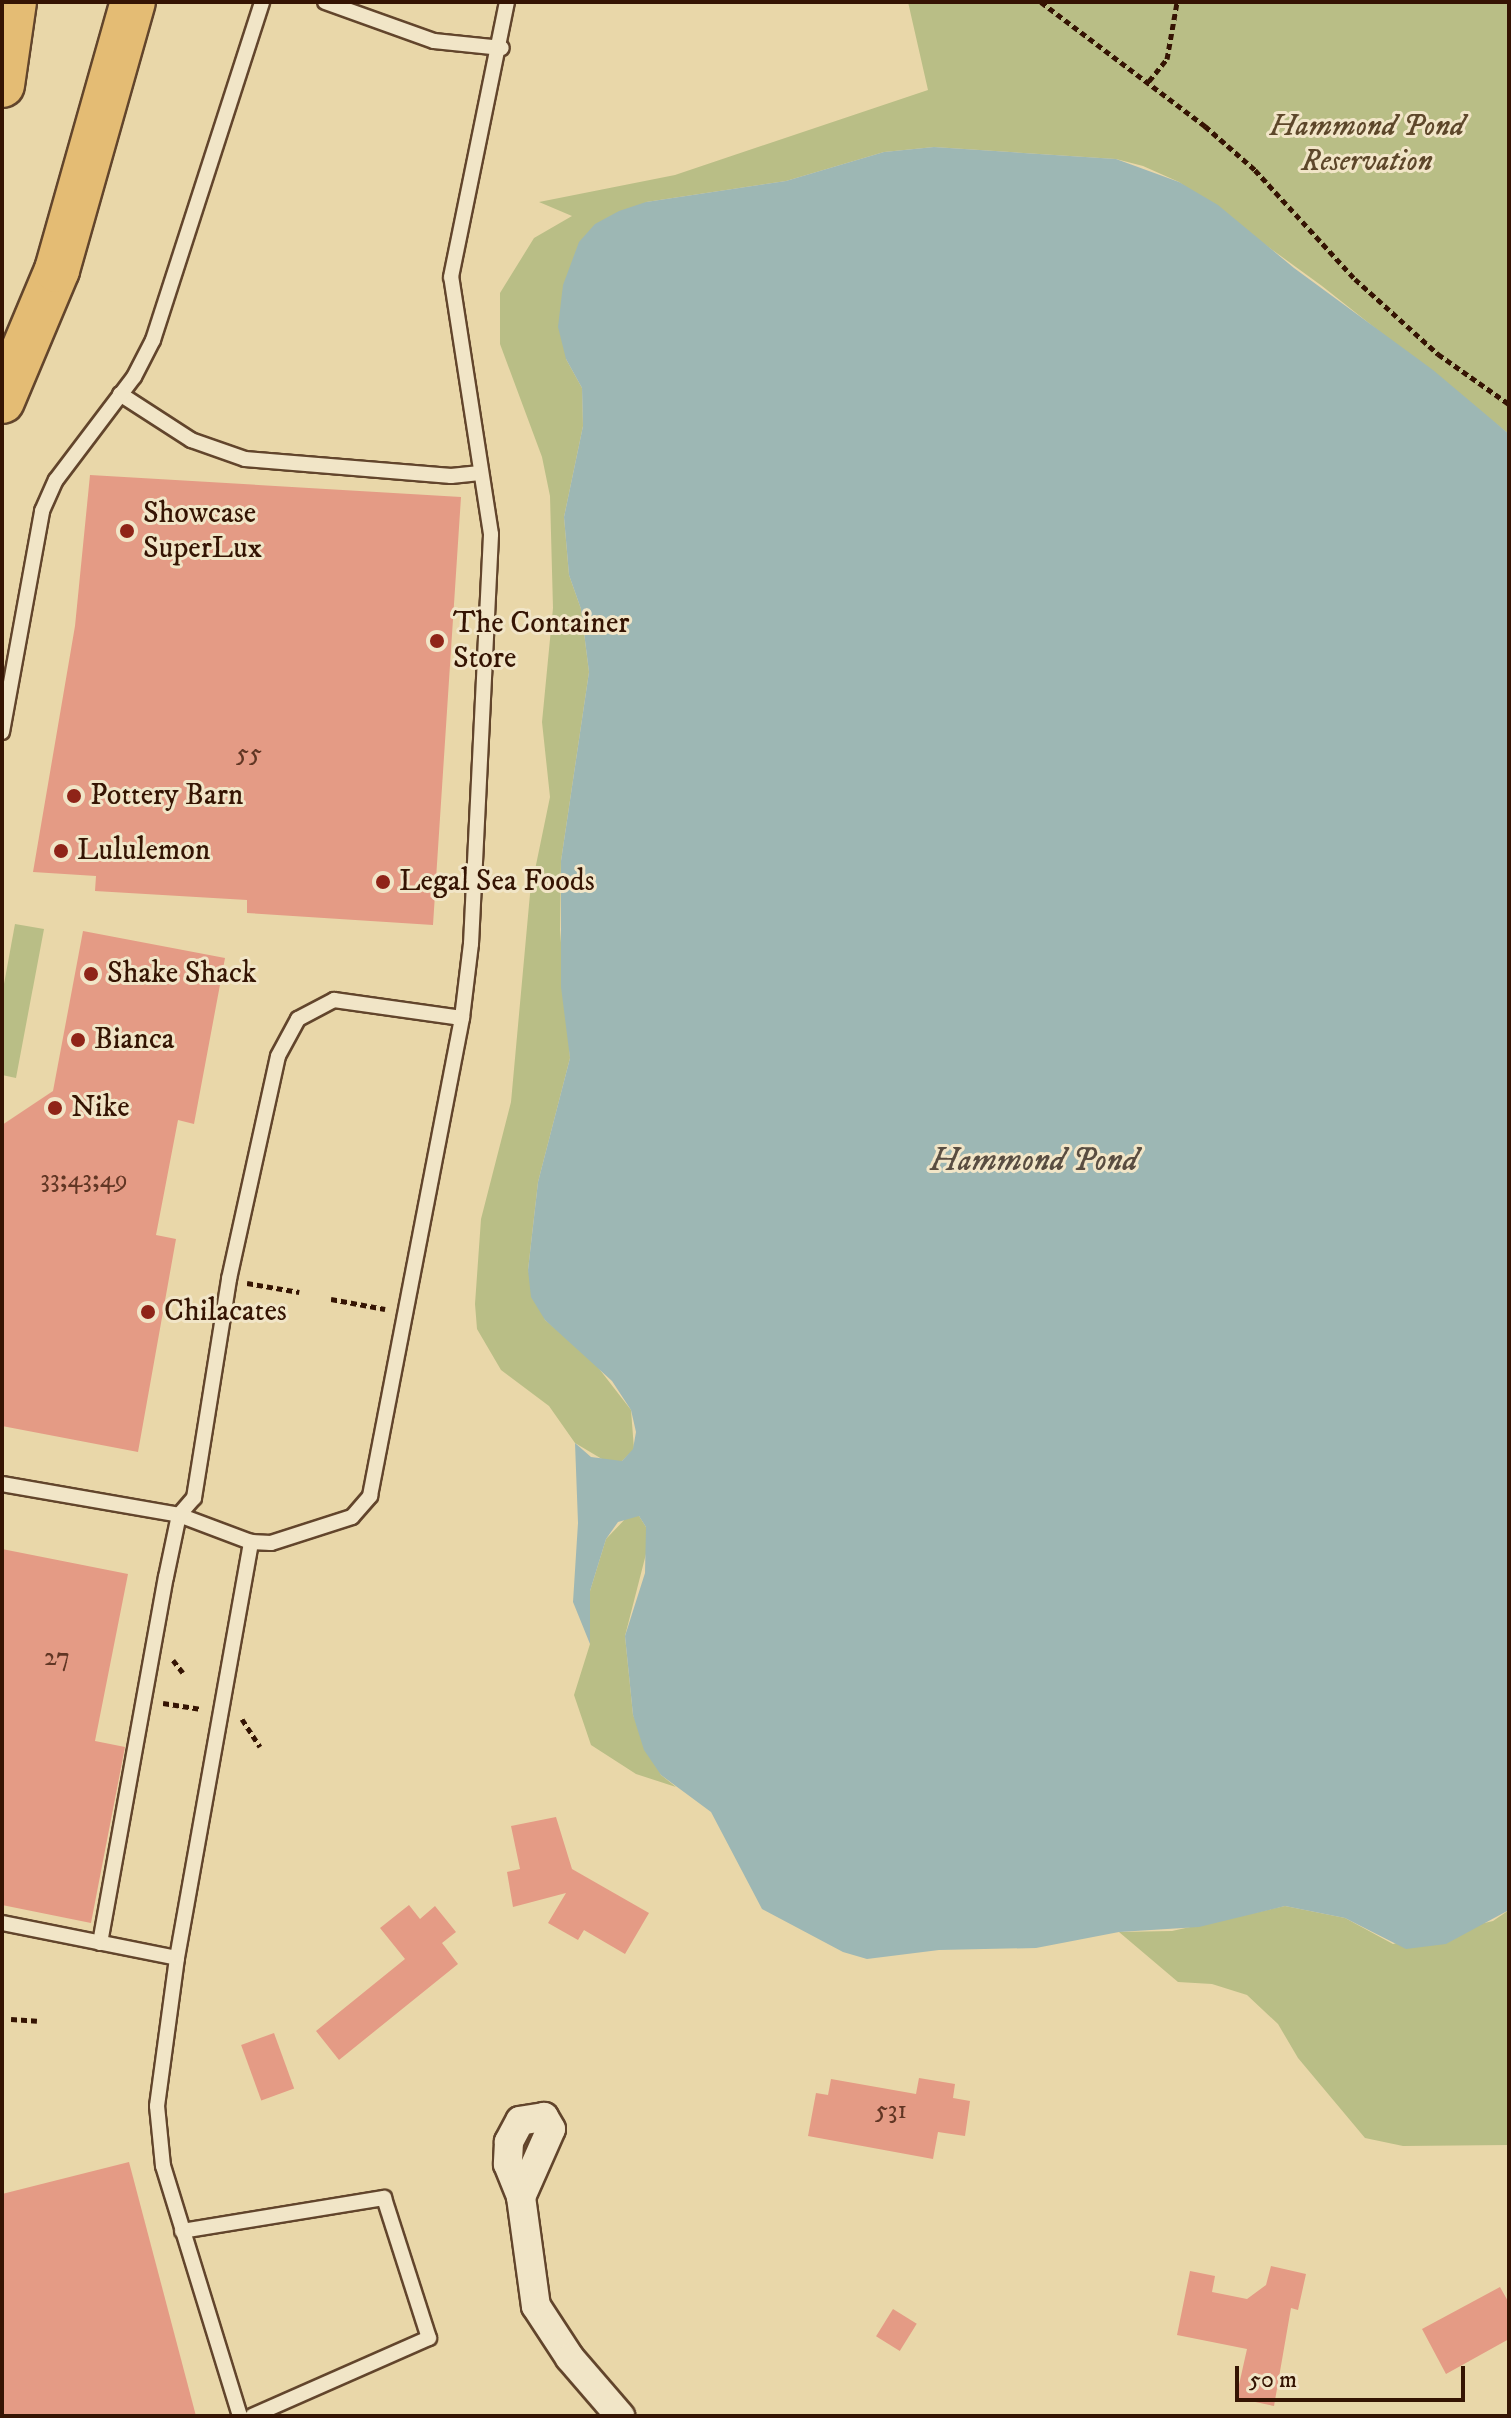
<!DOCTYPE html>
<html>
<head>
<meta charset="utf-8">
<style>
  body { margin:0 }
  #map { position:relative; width:1511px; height:2418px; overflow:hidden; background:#e9d7a9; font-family:"IM FELL DW Pica",serif }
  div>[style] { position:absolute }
  .green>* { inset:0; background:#b9be86 }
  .water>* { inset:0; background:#9db7b4 }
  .building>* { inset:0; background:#e49b85; transform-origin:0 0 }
  .path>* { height:5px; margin-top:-2.5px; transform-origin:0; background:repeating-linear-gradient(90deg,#351403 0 6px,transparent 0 10px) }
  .roads { filter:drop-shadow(2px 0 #62452c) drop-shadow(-2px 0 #62452c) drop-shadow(0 2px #62452c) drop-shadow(0 -2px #62452c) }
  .service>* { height:14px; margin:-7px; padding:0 7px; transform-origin:7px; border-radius:7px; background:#f1e5c7 }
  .minor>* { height:28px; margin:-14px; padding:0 14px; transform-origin:14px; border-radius:14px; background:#f1e5c7 }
  .trunk>* { height:44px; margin:-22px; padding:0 22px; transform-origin:22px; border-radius:22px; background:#e4bc74 }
  .dots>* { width:22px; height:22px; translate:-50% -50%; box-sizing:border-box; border:4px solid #f1e5c7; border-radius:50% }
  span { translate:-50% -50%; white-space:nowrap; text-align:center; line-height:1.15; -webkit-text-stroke:6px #f1e5c7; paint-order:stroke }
  .number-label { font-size:26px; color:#613624 }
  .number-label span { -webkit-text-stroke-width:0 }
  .park-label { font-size:30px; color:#5d472a; font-style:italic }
  .poi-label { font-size:30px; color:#351403 }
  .left { translate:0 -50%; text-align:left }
  .water-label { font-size:32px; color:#594d41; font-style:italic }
  .frame { position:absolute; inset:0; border:4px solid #351403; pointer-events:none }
  .scale { position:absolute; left:1235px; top:2366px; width:230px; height:36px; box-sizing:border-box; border:4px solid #351403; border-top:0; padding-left:10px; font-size:24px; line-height:28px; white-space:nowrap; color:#351403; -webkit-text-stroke:6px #f1e5c7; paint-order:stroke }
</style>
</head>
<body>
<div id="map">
  <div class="green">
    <i style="clip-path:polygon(908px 2px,1509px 2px,1509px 434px,1322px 286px,1179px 182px,1143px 166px,1116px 159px,934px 147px,884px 152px,786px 181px,646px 202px,566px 359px,582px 388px,583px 426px,564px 517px,569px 575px,581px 609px,589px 672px,561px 861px,560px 930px,570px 1058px,538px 1182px,528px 1270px,545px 1320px,590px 1357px,631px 1410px,634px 1449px,622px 1461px,607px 1462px,575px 1443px,549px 1406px,501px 1370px,477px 1329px,475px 1304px,481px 1219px,511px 1102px,530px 894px,550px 797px,542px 722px,553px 608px,550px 496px,542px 457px,500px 344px,500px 293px,534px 238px,572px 216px,539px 202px,675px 175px,928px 90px)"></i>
    <i style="clip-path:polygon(15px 924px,44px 929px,16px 1078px,2px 1075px,2px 995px)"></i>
    <i style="clip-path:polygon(629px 1515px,639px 1516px,646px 1527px,647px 1550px,625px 1636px,633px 1715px,661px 1775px,676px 1787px,636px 1774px,591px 1745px,574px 1695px,590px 1644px,590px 1591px,606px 1539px)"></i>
    <i style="clip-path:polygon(1285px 1906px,1345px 1918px,1393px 1944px,1493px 1921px,1509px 1910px,1509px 2145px,1403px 2146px,1365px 2138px,1298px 2058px,1278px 2024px,1247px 1995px,1212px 1984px,1178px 1982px,1119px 1932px,1172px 1931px)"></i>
  </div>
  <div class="water">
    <i style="clip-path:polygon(934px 147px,1116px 159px,1179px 182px,1218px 205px,1294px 268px,1433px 370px,1509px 434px,1509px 1910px,1446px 1944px,1406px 1949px,1345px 1918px,1285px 1906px,1199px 1927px,1119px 1932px,1036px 1948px,939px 1950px,867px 1959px,843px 1952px,762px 1909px,711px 1812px,661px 1775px,644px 1750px,633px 1715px,625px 1636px,645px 1573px,646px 1527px,639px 1516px,618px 1522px,606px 1539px,590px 1591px,590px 1644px,573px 1602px,578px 1523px,575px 1443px,591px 1457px,622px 1461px,633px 1449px,636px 1432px,631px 1410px,612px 1381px,545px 1320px,531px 1297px,528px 1270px,538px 1182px,570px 1058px,561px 987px,561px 861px,589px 672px,581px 609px,569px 575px,564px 517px,583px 426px,582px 388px,566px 359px,558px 327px,563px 285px,579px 242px,595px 224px,619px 211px,646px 202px,786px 181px,884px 152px)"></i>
  </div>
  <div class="building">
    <i style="clip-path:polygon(90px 475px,461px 497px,433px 925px,247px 913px,247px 900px,95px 891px,96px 876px,33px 872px,75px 626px)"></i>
    <i style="clip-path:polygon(83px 931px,225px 958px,194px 1124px,178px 1120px,156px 1235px,176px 1239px,138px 1452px,2px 1426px,2px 1125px,53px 1091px)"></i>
    <i style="clip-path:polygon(2px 1549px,128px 1574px,95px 1741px,125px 1747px,91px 1923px,2px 1905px)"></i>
    <i style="clip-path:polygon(556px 1817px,572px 1869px,649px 1913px,625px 1954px,584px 1930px,578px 1940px,548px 1923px,566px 1893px,513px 1907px,507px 1872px,520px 1869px,511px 1826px)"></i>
    <i style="clip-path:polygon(409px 1905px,420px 1919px,435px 1906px,456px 1932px,442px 1943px,458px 1964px,339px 2060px,316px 2031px,405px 1959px,380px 1928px)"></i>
    <i style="left:274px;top:2033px;width:59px;height:35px;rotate:70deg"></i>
    <i style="clip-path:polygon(919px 2078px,955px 2084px,953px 2098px,970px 2101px,965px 2136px,938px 2132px,933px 2159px,808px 2136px,816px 2093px,828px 2095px,831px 2079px,916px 2094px)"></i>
    <i style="clip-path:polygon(129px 2162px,196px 2416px,2px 2416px,2px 2194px)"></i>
    <i style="clip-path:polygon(1271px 2266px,1306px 2274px,1298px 2310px,1291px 2308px,1274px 2406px,1236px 2398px,1247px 2349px,1177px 2335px,1190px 2271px,1215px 2276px,1212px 2292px,1247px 2299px,1266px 2285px)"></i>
    <i style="clip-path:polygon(1500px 2287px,1509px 2303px,1509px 2339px,1446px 2374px,1422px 2329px)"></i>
    <i style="left:893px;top:2309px;width:28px;height:32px;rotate:32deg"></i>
  </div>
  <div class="path">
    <i style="left:1041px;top:2px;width:206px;rotate:37.1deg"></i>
    <i style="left:1205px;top:126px;width:67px;rotate:41.3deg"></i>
    <i style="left:1255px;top:170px;width:148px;rotate:47.5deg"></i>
    <i style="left:1355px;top:279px;width:112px;rotate:42.1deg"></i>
    <i style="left:1438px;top:354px;width:87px;rotate:35.2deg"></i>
    <i style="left:1149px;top:81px;width:28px;rotate:-51deg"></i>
    <i style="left:1167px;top:59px;width:58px;rotate:-80deg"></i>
    <i style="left:247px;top:1283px;width:53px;rotate:9.8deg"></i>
    <i style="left:331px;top:1299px;width:55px;rotate:10.5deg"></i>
    <i style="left:173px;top:1660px;width:16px;rotate:52deg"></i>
    <i style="left:163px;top:1703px;width:37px;rotate:9deg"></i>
    <i style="left:242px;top:1719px;width:33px;rotate:57deg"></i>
    <i style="left:11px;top:2019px;width:26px;rotate:4deg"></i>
  </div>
  <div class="roads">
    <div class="service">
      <i style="left:325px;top:2px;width:116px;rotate:19.7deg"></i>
      <i style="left:434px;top:41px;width:68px;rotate:5.9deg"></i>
      <i style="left:120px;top:394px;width:85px;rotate:32.9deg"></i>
      <i style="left:191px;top:440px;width:57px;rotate:19.4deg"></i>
      <i style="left:245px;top:459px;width:207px;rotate:4.7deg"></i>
      <i style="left:451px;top:476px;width:29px;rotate:-6deg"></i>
      <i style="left:2px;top:732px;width:225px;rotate:-79.7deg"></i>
      <i style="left:42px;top:511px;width:34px;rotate:-66deg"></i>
      <i style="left:56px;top:480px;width:129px;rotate:-52.9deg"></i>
      <i style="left:134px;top:377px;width:42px;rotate:-62.8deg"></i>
      <i style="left:153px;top:340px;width:355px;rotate:-72.1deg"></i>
      <i style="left:2px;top:1484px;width:180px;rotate:9.9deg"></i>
      <i style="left:179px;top:1515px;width:77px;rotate:20.6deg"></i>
      <i style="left:251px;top:1542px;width:20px;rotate:3deg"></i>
      <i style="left:271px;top:1543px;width:85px;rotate:-17.8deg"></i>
      <i style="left:352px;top:1517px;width:28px;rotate:-49deg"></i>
      <i style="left:370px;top:1496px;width:487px;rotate:-79.1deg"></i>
      <i style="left:462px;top:1018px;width:75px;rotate:-83.1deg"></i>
      <i style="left:471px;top:944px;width:410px;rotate:-87.2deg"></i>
      <i style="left:491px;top:534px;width:260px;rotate:-98.8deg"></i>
      <i style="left:451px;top:277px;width:281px;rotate:-78.5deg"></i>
      <i style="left:2px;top:1923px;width:178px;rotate:11.3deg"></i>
      <i style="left:100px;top:1943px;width:372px;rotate:-79.8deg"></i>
      <i style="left:166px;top:1577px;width:63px;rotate:-78.2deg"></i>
      <i style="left:179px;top:1515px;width:23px;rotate:-49deg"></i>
      <i style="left:194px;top:1498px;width:222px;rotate:-80.9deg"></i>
      <i style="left:229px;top:1279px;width:228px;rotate:-77.6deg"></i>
      <i style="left:278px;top:1056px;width:42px;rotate:-61.6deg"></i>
      <i style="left:298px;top:1019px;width:41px;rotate:-27.8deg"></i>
      <i style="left:334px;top:1000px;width:129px;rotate:8deg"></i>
      <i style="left:182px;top:2231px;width:205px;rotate:-9.3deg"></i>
      <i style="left:384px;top:2198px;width:147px;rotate:72.2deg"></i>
      <i style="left:429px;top:2338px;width:193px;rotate:156.2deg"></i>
      <i style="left:240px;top:2416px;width:262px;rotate:-107.1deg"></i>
      <i style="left:163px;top:2166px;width:60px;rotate:-95.7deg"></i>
      <i style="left:157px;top:2106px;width:149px;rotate:-82.3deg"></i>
      <i style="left:177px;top:1958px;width:423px;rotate:-79.9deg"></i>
    </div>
    <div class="minor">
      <i style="left:521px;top:2197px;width:74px;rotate:-66.2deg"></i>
      <i style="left:551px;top:2129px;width:14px;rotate:-120deg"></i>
      <i style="left:544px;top:2117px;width:24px;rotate:171deg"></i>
      <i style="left:520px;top:2121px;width:24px;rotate:118deg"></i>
      <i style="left:509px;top:2142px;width:22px;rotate:93deg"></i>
      <i style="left:508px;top:2164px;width:35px;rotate:68deg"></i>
      <i style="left:521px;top:2197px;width:110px;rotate:82.2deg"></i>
      <i style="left:536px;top:2306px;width:62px;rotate:56.8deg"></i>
      <i style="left:570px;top:2358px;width:77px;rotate:49.2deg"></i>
    </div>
    <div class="trunk">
      <i style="left:2px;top:85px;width:84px;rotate:-81.8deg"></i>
      <i style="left:2px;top:401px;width:142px;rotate:-67.2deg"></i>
      <i style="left:57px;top:270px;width:279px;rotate:-74.2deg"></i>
    </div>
  </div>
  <div class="dots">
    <i style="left:127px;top:531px;background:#8f2418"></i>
    <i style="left:437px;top:641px;background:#8f2418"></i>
    <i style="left:74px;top:796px;background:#8f2418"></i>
    <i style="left:61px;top:851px;background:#8f2418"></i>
    <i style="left:383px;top:882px;background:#8f2418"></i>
    <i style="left:91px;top:974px;background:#8f2418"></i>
    <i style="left:78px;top:1040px;background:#8f2418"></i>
    <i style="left:55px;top:1108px;background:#8f2418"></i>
    <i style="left:148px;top:1312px;background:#8f2418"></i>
  </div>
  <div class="number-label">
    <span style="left:249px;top:754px">55</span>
    <span style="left:84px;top:1180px">33;43;49</span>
    <span style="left:57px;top:1658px">27</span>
    <span style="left:891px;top:2111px">531</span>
  </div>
  <div class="park-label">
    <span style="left:1367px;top:144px">Hammond Pond<br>Reservation</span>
  </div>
  <div class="poi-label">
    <span class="left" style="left:143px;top:531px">Showcase<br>SuperLux</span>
    <span class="left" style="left:453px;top:641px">The Container<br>Store</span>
    <span class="left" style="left:90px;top:796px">Pottery Barn</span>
    <span class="left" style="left:77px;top:851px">Lululemon</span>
    <span class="left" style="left:399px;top:882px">Legal Sea Foods</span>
    <span class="left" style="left:107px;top:974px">Shake Shack</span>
    <span class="left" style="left:94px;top:1040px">Bianca</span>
    <span class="left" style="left:71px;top:1108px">Nike</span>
    <span class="left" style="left:164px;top:1312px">Chilacates</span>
  </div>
  <div class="water-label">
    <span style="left:1034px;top:1161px">Hammond Pond</span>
  </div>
  <div class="frame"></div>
  <div class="scale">50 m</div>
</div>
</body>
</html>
